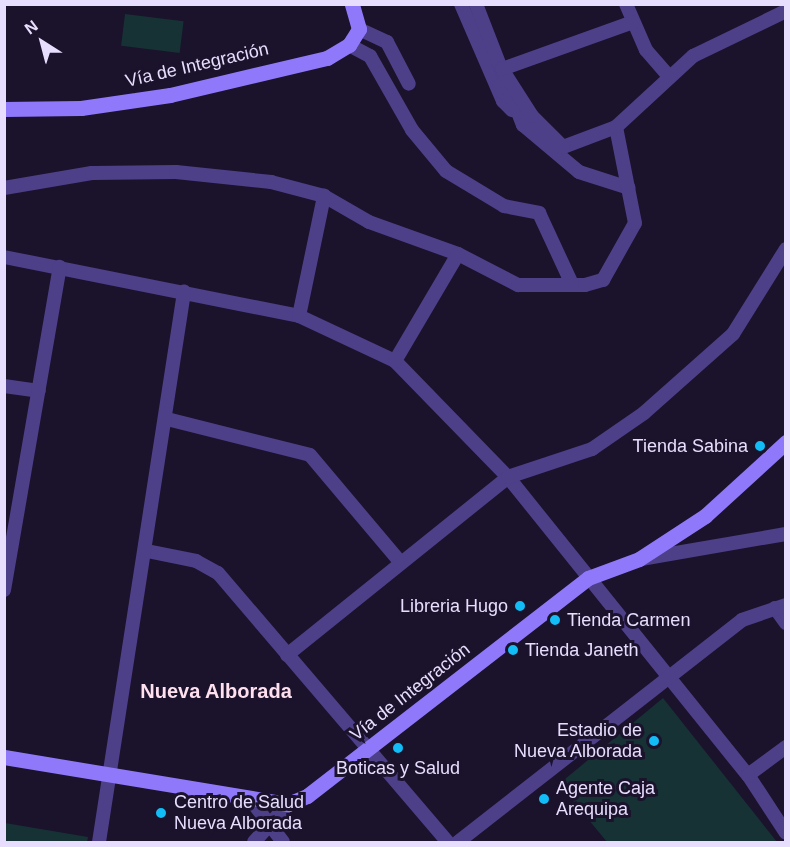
<!DOCTYPE html>
<html>
<head>
<meta charset="utf-8">
<style>
  body { margin:0 }
  #map { position:relative; width:790px; height:847px; overflow:hidden; background:#1b122c; font-family:Helvetica,sans-serif }
  div>[style] { position:absolute }
  .green>* { inset:0; background:#163235; transform-origin:0 0 }
  .street>* { height:14px; margin:-7px; padding:0 7px; transform-origin:7px; border-radius:7px; background:#4e3f89 }
  .secondary>* { height:15px; margin:-7.5px; padding:0 7.5px; transform-origin:7.5px; border-radius:7.5px; background:#9078fb }
  .dots>* { width:16px; height:16px; translate:-50% -50%; box-sizing:border-box; border:3px solid #1b122c; border-radius:50% }
  span { translate:-50% -50%; white-space:nowrap; text-align:center; line-height:1.15; -webkit-text-stroke:6px #1b122c; paint-order:stroke }
  .street-label { font-size:18px; color:#e7defe }
  .poi-label { font-size:18px; color:#e7defe }
  .right { translate:-100% -50%; text-align:right }
  .left { translate:0 -50%; text-align:left }
  .neighbourhood-label { font-size:20px; color:#fee0ee; font-weight:700 }
  .frame { position:absolute; inset:0; border:6px solid #e7defe; pointer-events:none }
  .north { position:absolute; left:12px; top:12px; width:60px; height:60px; -webkit-text-stroke:4px #1b122c; paint-order:stroke; rotate:324deg; font-size:16px; font-weight:700; line-height:24px; text-align:center; color:#e7defe }
  .north::after { content:''; display:block; margin:auto; width:21px; height:27px; background:#e7defe; clip-path:polygon(50% 0,100% 100%,50% 72%,0 100%) }
</style>
</head>
<body>
<div id="map">
  <div class="green">
    <i style="left:125px;top:14px;width:59px;height:32px;rotate:7deg"></i>
    <i style="clip-path:polygon(663px 698px,777px 842px,607px 842px,559px 784px)"></i>
    <i style="clip-path:polygon(5px 823px,88px 837px,87px 842px,5px 842px)"></i>
  </div>
  <div class="street">
    <i style="left:461px;top:4px;width:106px;rotate:66.6deg"></i>
    <i style="left:503px;top:101px;width:13px;rotate:45deg"></i>
    <i style="left:476px;top:4px;width:130px;rotate:68.8deg"></i>
    <i style="left:523px;top:125px;width:73px;rotate:40deg"></i>
    <i style="left:579px;top:172px;width:52px;rotate:17.7deg"></i>
    <i style="left:626px;top:4px;width:50px;rotate:66.5deg"></i>
    <i style="left:646px;top:50px;width:35px;rotate:49deg"></i>
    <i style="left:359px;top:29px;width:31px;rotate:25deg"></i>
    <i style="left:387px;top:42px;width:47px;rotate:62.4deg"></i>
    <i style="left:349px;top:45px;width:24px;rotate:28deg"></i>
    <i style="left:370px;top:56px;width:85px;rotate:60.4deg"></i>
    <i style="left:412px;top:130px;width:53px;rotate:50.3deg"></i>
    <i style="left:446px;top:171px;width:68px;rotate:31.1deg"></i>
    <i style="left:504px;top:206px;width:36px;rotate:11deg"></i>
    <i style="left:539px;top:213px;width:78px;rotate:65.1deg"></i>
    <i style="left:616px;top:127px;width:57px;rotate:159.3deg"></i>
    <i style="left:563px;top:147px;width:44px;rotate:-135deg"></i>
    <i style="left:532px;top:116px;width:56px;rotate:-122.6deg"></i>
    <i style="left:502px;top:69px;width:139px;rotate:-19.7deg"></i>
    <i style="left:4px;top:188px;width:89px;rotate:-9.7deg"></i>
    <i style="left:92px;top:173px;width:84px;rotate:-0.7deg"></i>
    <i style="left:176px;top:172px;width:96px;rotate:6deg"></i>
    <i style="left:271px;top:182px;width:55px;rotate:14.8deg"></i>
    <i style="left:324px;top:196px;width:52px;rotate:30deg"></i>
    <i style="left:369px;top:222px;width:95px;rotate:19.8deg"></i>
    <i style="left:458px;top:254px;width:68px;rotate:27.3deg"></i>
    <i style="left:518px;top:285px;width:67px"></i>
    <i style="left:585px;top:285px;width:19px;rotate:-16deg"></i>
    <i style="left:603px;top:280px;width:65px;rotate:-60.7deg"></i>
    <i style="left:635px;top:223px;width:98px;rotate:-101.2deg"></i>
    <i style="left:616px;top:127px;width:105px;rotate:-42.7deg"></i>
    <i style="left:693px;top:56px;width:103px;rotate:-25.8deg"></i>
    <i style="left:4px;top:257px;width:301px;rotate:11.3deg"></i>
    <i style="left:299px;top:316px;width:106px;rotate:25.1deg"></i>
    <i style="left:395px;top:361px;width:162px;rotate:45.8deg"></i>
    <i style="left:508px;top:477px;width:383px;rotate:51.2deg"></i>
    <i style="left:748px;top:775px;width:69px;rotate:56.8deg"></i>
    <i style="left:299px;top:316px;width:123px;rotate:-78.2deg"></i>
    <i style="left:395px;top:361px;width:124px;rotate:-59.5deg"></i>
    <i style="left:4px;top:386px;width:35px;rotate:8deg"></i>
    <i style="left:167px;top:419px;width:147px;rotate:14.1deg"></i>
    <i style="left:310px;top:455px;width:141px;rotate:49.9deg"></i>
    <i style="left:147px;top:551px;width:50px;rotate:11.5deg"></i>
    <i style="left:196px;top:561px;width:25px;rotate:29deg"></i>
    <i style="left:218px;top:573px;width:354px;rotate:49.5deg"></i>
    <i style="left:641px;top:559px;width:147px;rotate:-9.8deg"></i>
    <i style="left:4px;top:590px;width:328px;rotate:-80.2deg"></i>
    <i style="left:775px;top:608px;width:19px;rotate:54deg"></i>
    <i style="left:287px;top:655px;width:284px;rotate:-38.8deg"></i>
    <i style="left:508px;top:477px;width:89px;rotate:-18.4deg"></i>
    <i style="left:592px;top:449px;width:63px;rotate:-34.7deg"></i>
    <i style="left:644px;top:413px;width:119px;rotate:-41.6deg"></i>
    <i style="left:733px;top:334px;width:100px;rotate:-58.1deg"></i>
    <i style="left:748px;top:775px;width:47px;rotate:-36.4deg"></i>
    <i style="left:250px;top:799px;width:54px;rotate:52.5deg"></i>
    <i style="left:99px;top:842px;width:557px;rotate:-81.21deg"></i>
    <i style="left:254px;top:842px;width:51px;rotate:-48.2deg"></i>
    <i style="left:458px;top:842px;width:360px;rotate:-38deg"></i>
    <i style="left:742px;top:620px;width:46px;rotate:-18.8deg"></i>
  </div>
  <div class="secondary">
    <i style="left:4px;top:109px;width:77px;rotate:-0.7deg"></i>
    <i style="left:81px;top:108px;width:90px;rotate:-8.3deg"></i>
    <i style="left:170px;top:95px;width:161px;rotate:-13.3deg"></i>
    <i style="left:327px;top:58px;width:26px;rotate:-31deg"></i>
    <i style="left:349px;top:45px;width:19px;rotate:-58deg"></i>
    <i style="left:359px;top:29px;width:26px;rotate:-106deg"></i>
    <i style="left:4px;top:757px;width:288px;rotate:9.4deg"></i>
    <i style="left:288px;top:804px;width:21px;rotate:-23deg"></i>
    <i style="left:307px;top:796px;width:356px;rotate:-37.8deg"></i>
    <i style="left:588px;top:578px;width:54px;rotate:-20.4deg"></i>
    <i style="left:639px;top:559px;width:79px;rotate:-33.1deg"></i>
    <i style="left:705px;top:516px;width:110px;rotate:-42.4deg"></i>
  </div>
  <div class="dots">
    <i style="left:760px;top:446px;background:#11bcf7"></i>
    <i style="left:520px;top:606px;background:#11bcf7"></i>
    <i style="left:555px;top:620px;background:#11bcf7"></i>
    <i style="left:513px;top:650px;background:#11bcf7"></i>
    <i style="left:654px;top:741px;background:#11bcf7"></i>
    <i style="left:398px;top:748px;background:#11bcf7"></i>
    <i style="left:544px;top:799px;background:#11bcf7"></i>
    <i style="left:161px;top:813px;background:#11bcf7"></i>
  </div>
  <div class="street-label">
    <span style="left:197px;top:65px;rotate:-13deg">Vía de Integración</span>
    <span style="left:410px;top:692px;rotate:-38deg">Vía de Integración</span>
  </div>
  <div class="poi-label">
    <span class="right" style="left:748px;top:446px">Tienda Sabina</span>
    <span class="right" style="left:508px;top:606px">Libreria Hugo</span>
    <span class="left" style="left:567px;top:620px">Tienda Carmen</span>
    <span class="left" style="left:525px;top:650px">Tienda Janeth</span>
    <span class="right" style="left:642px;top:741px">Estadio de<br>Nueva Alborada</span>
    <span style="left:398px;top:768px">Boticas y Salud</span>
    <span class="left" style="left:556px;top:799px">Agente Caja<br>Arequipa</span>
    <span class="left" style="left:174px;top:813px">Centro de Salud<br>Nueva Alborada</span>
  </div>
  <div class="neighbourhood-label">
    <span style="left:216px;top:691px">Nueva Alborada</span>
  </div>
  <div class="frame"></div>
  <div class="north">N</div>
</div>
</body>
</html>
